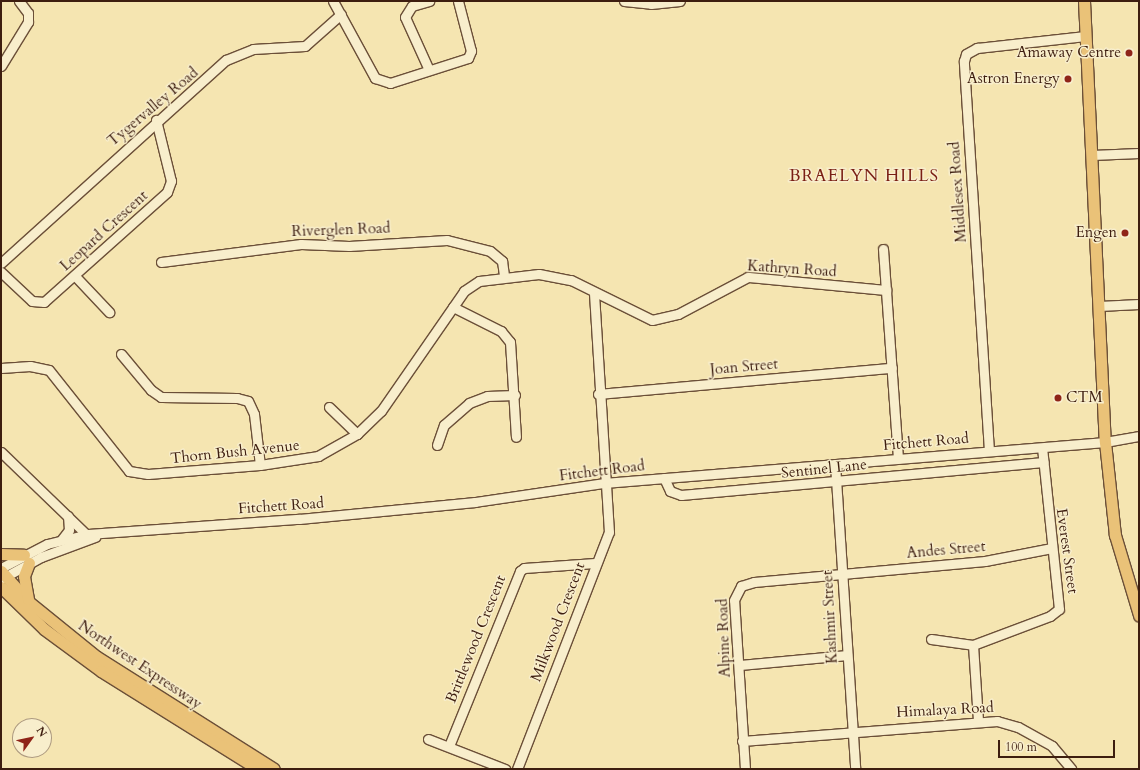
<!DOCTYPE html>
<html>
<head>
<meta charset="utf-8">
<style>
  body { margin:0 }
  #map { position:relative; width:1140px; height:770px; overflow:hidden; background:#f5e5b1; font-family:Cardo,serif }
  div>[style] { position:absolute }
  .roads { filter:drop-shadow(1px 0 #6b4f38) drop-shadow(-1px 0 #6b4f38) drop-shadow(0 1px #6b4f38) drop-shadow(0 -1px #6b4f38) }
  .minor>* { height:9px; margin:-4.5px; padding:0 4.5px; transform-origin:4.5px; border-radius:4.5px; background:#f8eecc }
  .major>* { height:11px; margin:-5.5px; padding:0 5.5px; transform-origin:5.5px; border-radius:5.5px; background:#eac278 }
  .dots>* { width:11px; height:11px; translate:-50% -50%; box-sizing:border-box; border:2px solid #f8eecc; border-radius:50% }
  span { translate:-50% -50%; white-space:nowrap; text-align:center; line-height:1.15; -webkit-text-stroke:3px #f8eecc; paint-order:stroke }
  .poi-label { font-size:15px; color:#3d1d0f }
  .right { translate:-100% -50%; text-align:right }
  .left { translate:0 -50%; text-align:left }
  .street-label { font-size:15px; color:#3d1d0f }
  .quarter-label { font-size:17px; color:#7a1f14; letter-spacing:1px }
  .frame { position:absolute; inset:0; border:2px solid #3d1d0f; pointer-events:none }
  .north { position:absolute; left:12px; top:718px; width:40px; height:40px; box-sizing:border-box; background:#f8eecc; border:1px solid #ad9a80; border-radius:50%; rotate:57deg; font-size:11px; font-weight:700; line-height:16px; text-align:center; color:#3d1d0f }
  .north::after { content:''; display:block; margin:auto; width:14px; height:18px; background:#8f2418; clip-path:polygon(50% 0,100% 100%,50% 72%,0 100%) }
  .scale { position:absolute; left:998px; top:740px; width:117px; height:18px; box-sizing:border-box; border:2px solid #3d1d0f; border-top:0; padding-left:5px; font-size:12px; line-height:14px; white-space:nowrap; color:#3d1d0f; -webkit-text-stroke:3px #f8eecc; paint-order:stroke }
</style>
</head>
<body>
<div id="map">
  <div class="roads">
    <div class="minor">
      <i style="left:333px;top:1px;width:88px;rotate:61.4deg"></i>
      <i style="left:375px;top:78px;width:16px;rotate:18deg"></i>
      <i style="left:390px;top:83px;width:82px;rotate:-17.8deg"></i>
      <i style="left:468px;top:58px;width:8px;rotate:-67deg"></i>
      <i style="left:471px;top:51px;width:52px;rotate:-104.6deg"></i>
      <i style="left:624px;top:1px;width:27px;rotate:6deg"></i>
      <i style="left:651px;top:4px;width:29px;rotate:-6deg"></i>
      <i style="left:1px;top:66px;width:52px;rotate:-58.5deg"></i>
      <i style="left:28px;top:22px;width:9px;rotate:-90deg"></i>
      <i style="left:28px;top:13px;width:15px;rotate:-127deg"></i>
      <i style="left:429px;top:70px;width:58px;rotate:-114.4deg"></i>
      <i style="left:405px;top:17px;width:13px;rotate:-58deg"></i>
      <i style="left:412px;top:6px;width:18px;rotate:-16deg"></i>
      <i style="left:1092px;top:155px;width:47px;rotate:-2.4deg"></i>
      <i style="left:883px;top:249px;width:210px;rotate:85.9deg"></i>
      <i style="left:161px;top:262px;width:141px;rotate:-7.3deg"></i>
      <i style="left:301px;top:244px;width:48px;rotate:2.4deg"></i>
      <i style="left:349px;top:246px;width:98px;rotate:-3.5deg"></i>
      <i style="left:447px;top:240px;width:44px;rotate:14.3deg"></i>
      <i style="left:490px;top:251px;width:16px;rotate:40deg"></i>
      <i style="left:502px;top:261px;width:15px;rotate:82deg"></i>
      <i style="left:1px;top:263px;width:303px;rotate:-42.1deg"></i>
      <i style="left:226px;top:60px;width:29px;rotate:-22deg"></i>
      <i style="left:253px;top:49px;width:52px;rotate:-3.3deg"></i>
      <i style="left:305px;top:46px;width:48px;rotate:-41.6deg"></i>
      <i style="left:1px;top:272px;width:42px;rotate:43.1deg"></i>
      <i style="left:32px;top:301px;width:12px;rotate:5deg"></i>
      <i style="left:44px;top:302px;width:165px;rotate:-41.8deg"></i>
      <i style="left:167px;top:192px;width:12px;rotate:-70deg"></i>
      <i style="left:171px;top:181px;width:63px;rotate:-103.8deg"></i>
      <i style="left:75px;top:276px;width:50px;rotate:46.6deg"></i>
      <i style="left:1099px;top:306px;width:40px;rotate:-2.9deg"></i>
      <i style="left:453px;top:307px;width:54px;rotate:26.6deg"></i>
      <i style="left:501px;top:331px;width:14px;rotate:51deg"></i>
      <i style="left:510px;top:342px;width:95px;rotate:86.4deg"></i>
      <i style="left:121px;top:354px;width:47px;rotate:50.2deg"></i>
      <i style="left:151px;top:390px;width:12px;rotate:35deg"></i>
      <i style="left:161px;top:397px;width:76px;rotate:0.8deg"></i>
      <i style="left:237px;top:398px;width:11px;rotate:15deg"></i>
      <i style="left:248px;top:401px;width:14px;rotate:65deg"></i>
      <i style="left:254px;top:414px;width:51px;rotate:83.3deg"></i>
      <i style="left:1px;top:368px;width:29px;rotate:-4deg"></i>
      <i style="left:30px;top:366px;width:19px;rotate:12deg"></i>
      <i style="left:49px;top:370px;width:129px;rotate:51.6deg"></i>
      <i style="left:129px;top:471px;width:19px;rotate:9deg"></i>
      <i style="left:148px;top:474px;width:112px;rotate:-4.6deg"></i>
      <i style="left:260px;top:465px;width:59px;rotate:-8.8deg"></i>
      <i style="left:318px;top:456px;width:45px;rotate:-29.4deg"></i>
      <i style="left:357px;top:434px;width:33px;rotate:-44deg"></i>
      <i style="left:381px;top:411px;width:146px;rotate:-55.3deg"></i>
      <i style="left:464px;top:291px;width:18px;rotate:-34deg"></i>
      <i style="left:479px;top:281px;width:60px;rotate:-6.7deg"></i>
      <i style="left:539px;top:274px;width:33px;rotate:11deg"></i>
      <i style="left:571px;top:280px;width:90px;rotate:26.3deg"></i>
      <i style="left:652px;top:320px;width:27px;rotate:-13deg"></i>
      <i style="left:678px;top:314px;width:79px;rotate:-27.9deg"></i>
      <i style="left:748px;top:277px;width:139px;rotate:5.4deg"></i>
      <i style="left:598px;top:394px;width:295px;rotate:-5.1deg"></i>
      <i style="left:329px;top:407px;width:39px;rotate:44deg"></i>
      <i style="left:437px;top:445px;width:21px;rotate:-71deg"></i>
      <i style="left:444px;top:425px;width:33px;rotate:-41deg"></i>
      <i style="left:469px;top:403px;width:19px;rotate:-21deg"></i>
      <i style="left:487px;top:396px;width:28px;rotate:-2deg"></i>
      <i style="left:989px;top:451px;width:391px;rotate:-93.7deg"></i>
      <i style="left:964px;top:61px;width:7px;rotate:-74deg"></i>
      <i style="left:966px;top:54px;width:13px;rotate:-29deg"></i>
      <i style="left:977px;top:48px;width:109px;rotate:-6.3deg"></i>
      <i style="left:1px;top:452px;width:124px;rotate:44deg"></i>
      <i style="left:835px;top:464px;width:306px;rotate:86.2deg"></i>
      <i style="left:664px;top:478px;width:14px;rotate:65deg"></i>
      <i style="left:670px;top:491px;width:12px;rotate:20deg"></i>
      <i style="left:681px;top:495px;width:364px;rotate:-5.2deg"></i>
      <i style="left:62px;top:539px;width:11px;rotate:-52deg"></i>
      <i style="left:69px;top:530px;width:14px;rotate:-94deg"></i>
      <i style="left:1px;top:568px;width:52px;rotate:-27.6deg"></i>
      <i style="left:47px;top:544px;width:42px;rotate:-13.7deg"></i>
      <i style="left:88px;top:534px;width:212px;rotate:-4.1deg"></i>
      <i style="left:299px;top:519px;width:177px;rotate:-5.5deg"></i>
      <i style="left:475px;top:502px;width:130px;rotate:-8.4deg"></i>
      <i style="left:604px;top:483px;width:503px;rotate:-4.68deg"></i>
      <i style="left:1105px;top:442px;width:35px;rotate:-10deg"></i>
      <i style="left:1px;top:579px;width:46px;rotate:-28.8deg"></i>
      <i style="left:41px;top:557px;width:58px;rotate:-20.3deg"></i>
      <i style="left:931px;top:639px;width:42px;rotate:8.1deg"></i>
      <i style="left:973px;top:645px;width:82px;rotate:-20.6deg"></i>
      <i style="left:1050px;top:616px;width:11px;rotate:-38deg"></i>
      <i style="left:1059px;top:609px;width:162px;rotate:-96deg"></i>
      <i style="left:973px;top:645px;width:76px;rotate:86.2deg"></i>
      <i style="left:739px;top:665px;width:107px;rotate:-5.3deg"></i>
      <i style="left:428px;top:739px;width:83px;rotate:21.3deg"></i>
      <i style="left:742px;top:741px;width:256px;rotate:-4.5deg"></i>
      <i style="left:997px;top:721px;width:22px;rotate:16deg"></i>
      <i style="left:1018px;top:727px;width:39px;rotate:29deg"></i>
      <i style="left:1052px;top:746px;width:30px;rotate:50deg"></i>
      <i style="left:449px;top:746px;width:189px;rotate:-67.9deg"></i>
      <i style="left:520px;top:571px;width:5px;rotate:-37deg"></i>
      <i style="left:524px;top:568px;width:71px;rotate:-4deg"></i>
      <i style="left:517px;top:769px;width:254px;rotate:-68.8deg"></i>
      <i style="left:609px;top:532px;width:239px;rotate:-93.6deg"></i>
      <i style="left:745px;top:769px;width:169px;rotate:-93.7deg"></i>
      <i style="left:734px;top:600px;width:16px;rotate:-63deg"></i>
      <i style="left:741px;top:586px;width:14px;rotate:-17deg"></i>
      <i style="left:754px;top:582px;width:232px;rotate:-5.2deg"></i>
      <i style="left:985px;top:561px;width:68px;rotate:-11deg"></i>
    </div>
    <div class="major">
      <i style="left:1084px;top:1px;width:441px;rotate:87.3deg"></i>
      <i style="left:1105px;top:442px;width:94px;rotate:83.9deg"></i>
      <i style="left:1115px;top:535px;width:84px;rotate:73.3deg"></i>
      <i style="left:1px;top:554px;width:23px;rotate:2deg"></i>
      <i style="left:1px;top:571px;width:42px;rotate:47.9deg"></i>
      <i style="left:29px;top:602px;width:87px;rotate:39deg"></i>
      <i style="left:97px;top:657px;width:209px;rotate:32.3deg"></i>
      <i style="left:1px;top:587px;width:60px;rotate:44.3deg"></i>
      <i style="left:44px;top:629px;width:71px;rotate:36.4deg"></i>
      <i style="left:101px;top:671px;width:185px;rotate:32deg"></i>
      <i style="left:28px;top:599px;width:23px;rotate:-100deg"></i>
      <i style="left:24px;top:576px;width:14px;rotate:-69deg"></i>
    </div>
  </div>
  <div class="dots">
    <i style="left:1129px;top:53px;background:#8f2418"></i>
    <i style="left:1068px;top:79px;background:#8f2418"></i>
    <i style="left:1125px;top:233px;background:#8f2418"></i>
    <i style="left:1058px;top:398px;background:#8f2418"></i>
  </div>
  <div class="poi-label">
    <span class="right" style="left:1121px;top:53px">Amaway Centre</span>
    <span class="right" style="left:1060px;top:79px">Astron Energy</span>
    <span class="right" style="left:1117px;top:233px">Engen</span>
    <span class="left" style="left:1066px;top:398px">CTM</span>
  </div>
  <div class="street-label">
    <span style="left:153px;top:107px;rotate:-40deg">Tygervalley Road</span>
    <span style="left:958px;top:192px;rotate:-94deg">Middlesex Road</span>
    <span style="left:341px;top:230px;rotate:-2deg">Riverglen Road</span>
    <span style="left:104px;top:231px;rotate:-42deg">Leopard Crescent</span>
    <span style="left:792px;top:269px;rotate:4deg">Kathryn Road</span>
    <span style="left:744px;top:367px;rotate:-5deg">Joan Street</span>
    <span style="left:926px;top:442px;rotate:-5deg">Fitchett Road</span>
    <span style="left:235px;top:452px;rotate:-6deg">Thorn Bush Avenue</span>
    <span style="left:824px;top:469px;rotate:-6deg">Sentinel Lane</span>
    <span style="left:602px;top:471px;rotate:-7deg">Fitchett Road</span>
    <span style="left:281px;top:506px;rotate:-4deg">Fitchett Road</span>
    <span style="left:946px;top:550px;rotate:-5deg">Andes Street</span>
    <span style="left:1067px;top:551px;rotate:82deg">Everest Street</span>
    <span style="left:830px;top:617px;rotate:-93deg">Kashmir Street</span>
    <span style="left:558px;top:622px;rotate:-69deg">Milkwood Crescent</span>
    <span style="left:724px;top:638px;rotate:-92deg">Alpine Road</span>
    <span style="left:476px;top:639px;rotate:-68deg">Brittlewood Crescent</span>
    <span style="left:140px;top:665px;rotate:34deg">Northwest Expressway</span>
    <span style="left:945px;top:710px;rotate:-3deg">Himalaya Road</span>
  </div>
  <div class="quarter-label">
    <span style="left:864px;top:176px">BRAELYN HILLS</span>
  </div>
  <div class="frame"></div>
  <div class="north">N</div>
  <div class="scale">100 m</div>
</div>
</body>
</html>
